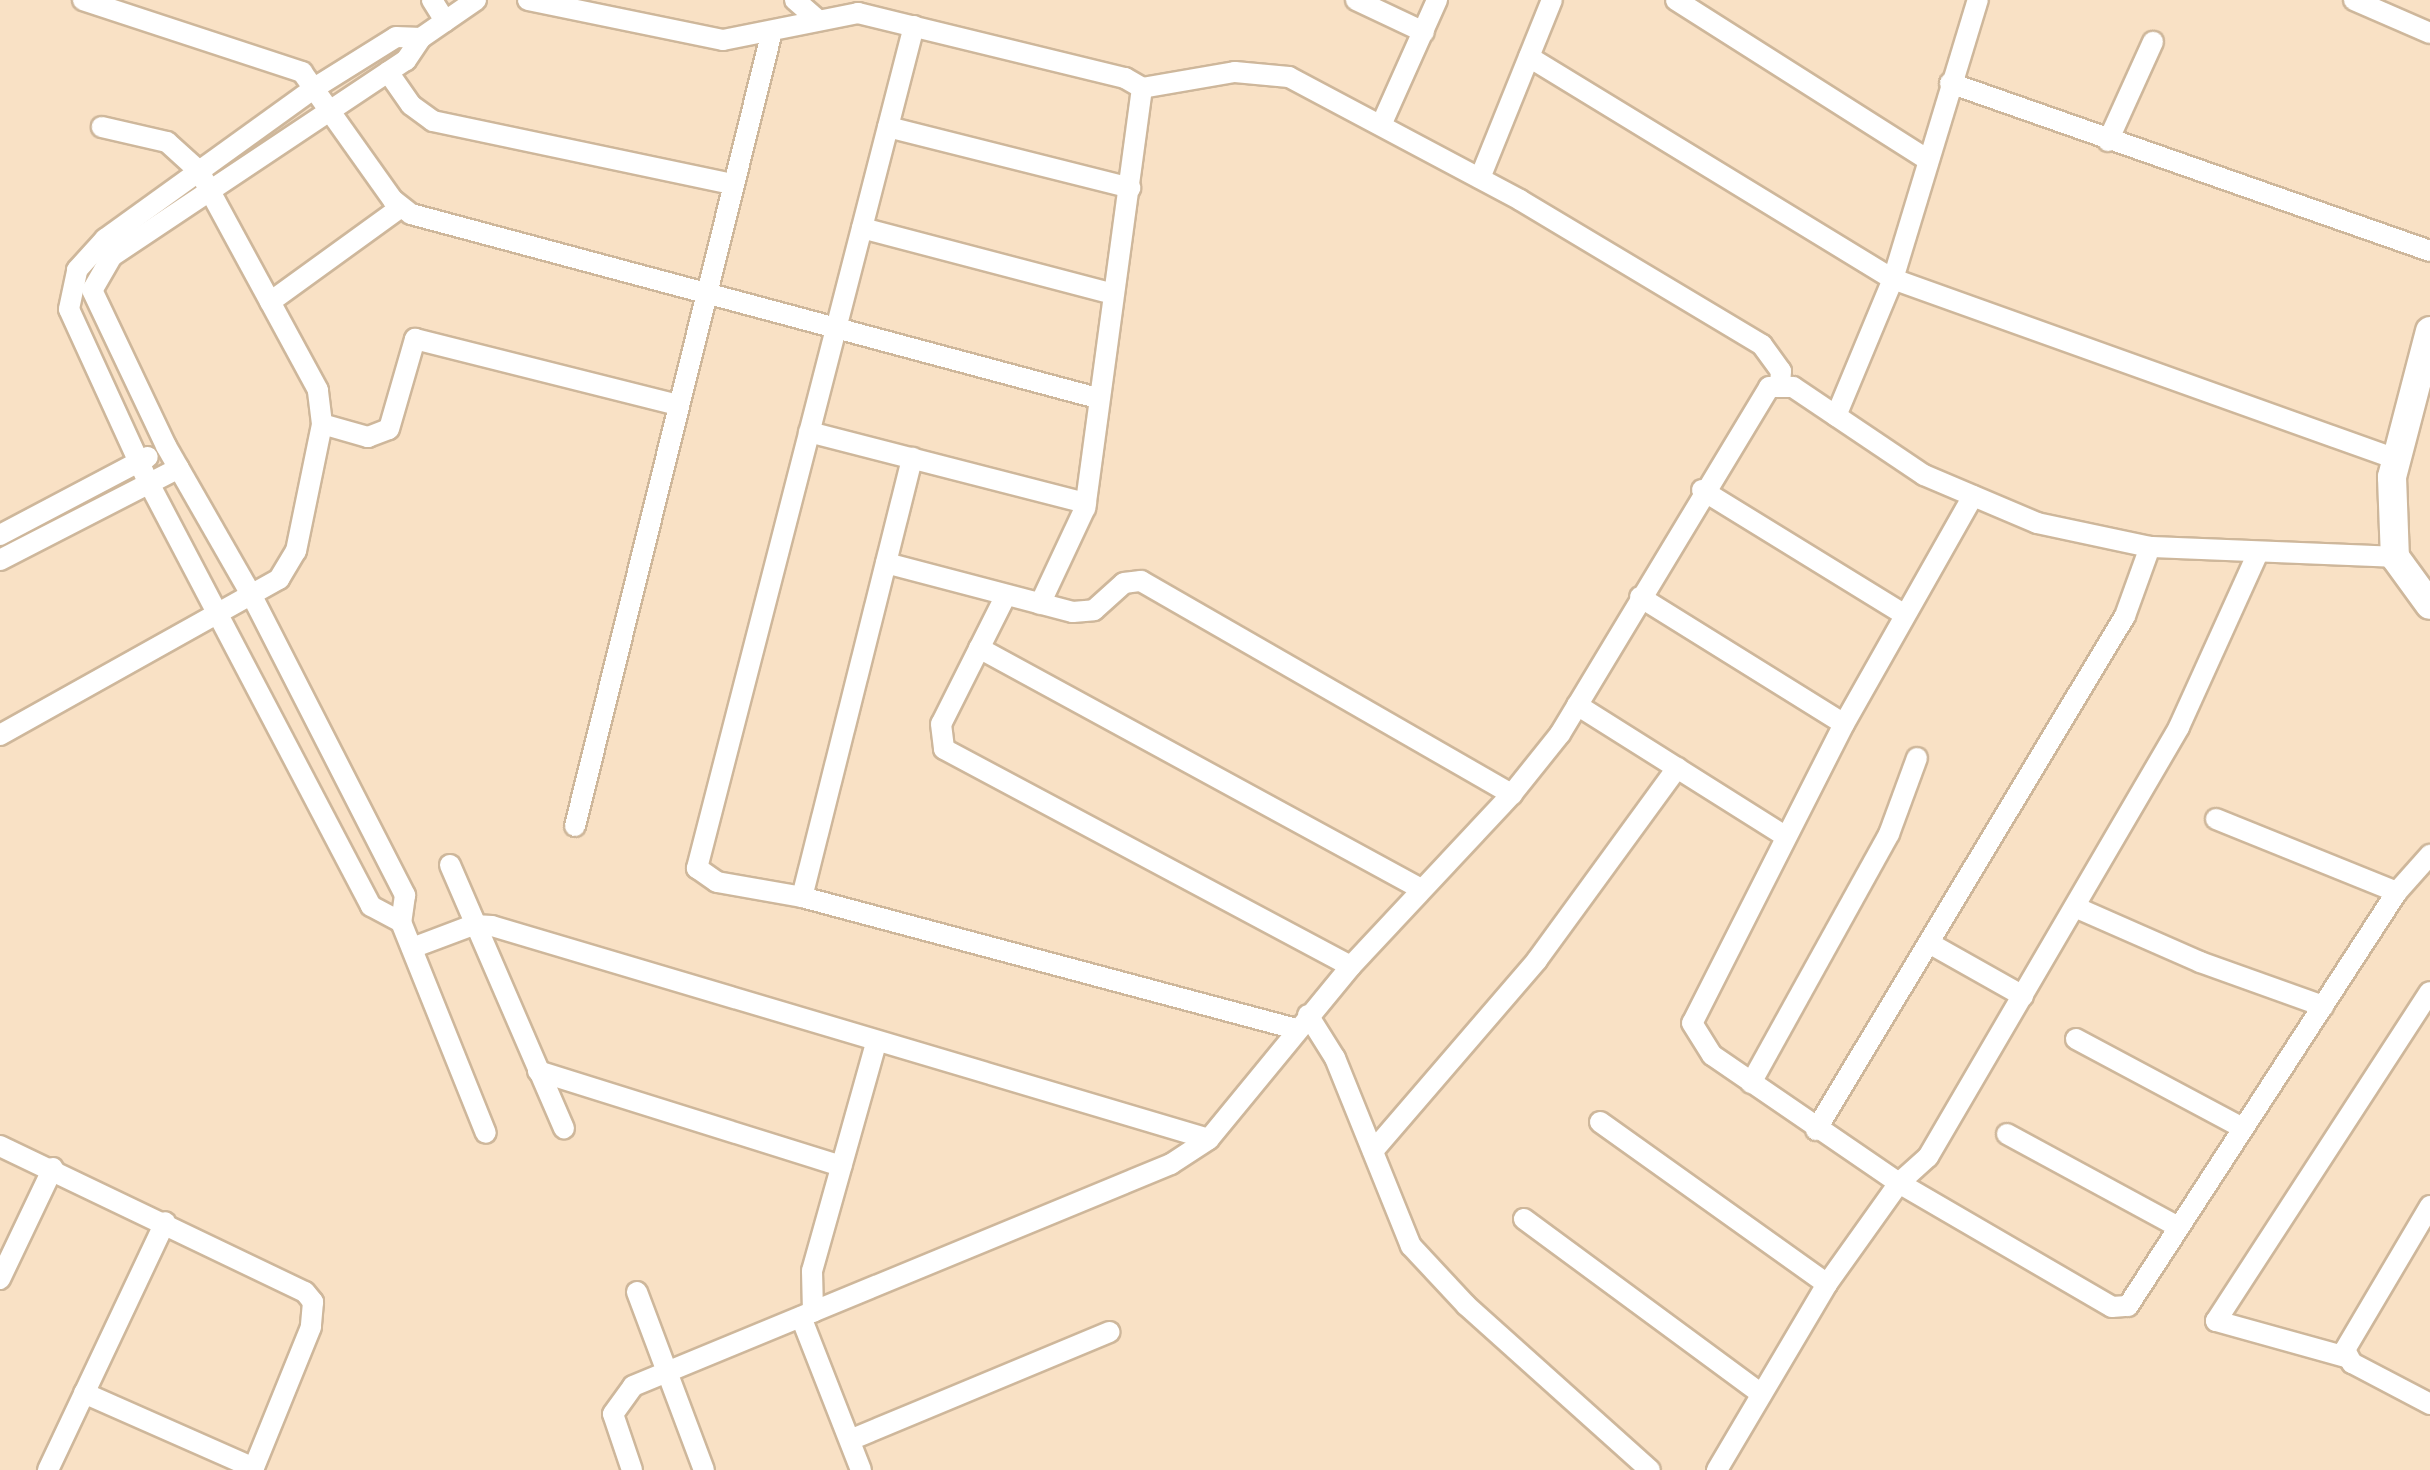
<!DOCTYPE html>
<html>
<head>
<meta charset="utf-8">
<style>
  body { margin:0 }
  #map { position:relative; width:2430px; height:1470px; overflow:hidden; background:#f9e1c5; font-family:"Space Grotesk",sans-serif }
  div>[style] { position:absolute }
  .roads { filter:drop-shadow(2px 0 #ceb79b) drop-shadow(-2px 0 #ceb79b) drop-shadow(0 2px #ceb79b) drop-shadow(0 -2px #ceb79b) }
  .street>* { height:20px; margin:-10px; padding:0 10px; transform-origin:10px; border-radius:10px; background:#fff }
  .secondary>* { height:28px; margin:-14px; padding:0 14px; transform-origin:14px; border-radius:14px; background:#fff }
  span { translate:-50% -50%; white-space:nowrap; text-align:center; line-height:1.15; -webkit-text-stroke:10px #fff; paint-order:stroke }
</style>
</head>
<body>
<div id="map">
  <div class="roads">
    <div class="street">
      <i style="left:83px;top:0;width:231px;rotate:18.2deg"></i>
      <i style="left:302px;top:72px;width:157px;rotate:54.6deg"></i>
      <i style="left:393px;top:200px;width:23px;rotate:38deg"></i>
      <i style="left:411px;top:214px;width:710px;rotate:15.01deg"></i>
      <i style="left:432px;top:0;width:25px;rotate:58deg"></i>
      <i style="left:476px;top:0;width:67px;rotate:145.4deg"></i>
      <i style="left:421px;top:38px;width:27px;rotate:124deg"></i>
      <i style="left:406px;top:60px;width:353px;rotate:146.3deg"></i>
      <i style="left:112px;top:256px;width:39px;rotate:120deg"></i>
      <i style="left:92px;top:290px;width:173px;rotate:64.6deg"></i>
      <i style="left:166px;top:446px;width:175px;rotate:60.2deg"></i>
      <i style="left:253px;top:598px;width:334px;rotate:62.9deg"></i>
      <i style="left:405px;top:895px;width:27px;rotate:98deg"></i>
      <i style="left:401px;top:922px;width:227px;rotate:68.1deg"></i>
      <i style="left:528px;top:0;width:199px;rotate:11.6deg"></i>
      <i style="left:723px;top:40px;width:138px;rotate:-11.3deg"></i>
      <i style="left:858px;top:13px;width:275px;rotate:13.7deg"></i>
      <i style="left:1125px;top:78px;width:20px;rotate:30deg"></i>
      <i style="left:1142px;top:88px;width:424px;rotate:97.7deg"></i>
      <i style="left:1085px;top:508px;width:106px;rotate:115.1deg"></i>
      <i style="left:795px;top:0;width:30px;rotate:41deg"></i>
      <i style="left:1356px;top:0;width:75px;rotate:25.2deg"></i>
      <i style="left:1676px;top:0;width:299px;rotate:32.4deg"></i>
      <i style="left:2354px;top:0;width:83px;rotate:23.5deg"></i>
      <i style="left:914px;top:26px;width:870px;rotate:104.45deg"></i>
      <i style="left:697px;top:868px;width:24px;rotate:35deg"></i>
      <i style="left:717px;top:882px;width:86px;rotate:10deg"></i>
      <i style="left:802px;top:897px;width:511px;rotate:14.96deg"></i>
      <i style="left:1529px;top:57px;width:426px;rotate:31.4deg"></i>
      <i style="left:1893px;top:279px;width:534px;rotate:19.69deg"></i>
      <i style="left:388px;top:72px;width:40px;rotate:55.1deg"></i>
      <i style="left:411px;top:105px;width:27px;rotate:36deg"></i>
      <i style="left:433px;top:121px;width:307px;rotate:11.9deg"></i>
      <i style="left:1950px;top:83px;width:509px;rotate:19.29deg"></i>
      <i style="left:1142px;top:88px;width:94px;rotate:-9.8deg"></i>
      <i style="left:1235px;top:72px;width:54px;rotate:5.3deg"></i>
      <i style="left:1289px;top:77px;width:262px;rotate:28deg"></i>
      <i style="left:1520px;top:200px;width:282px;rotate:30.9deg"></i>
      <i style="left:1762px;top:345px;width:32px;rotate:54deg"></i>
      <i style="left:1781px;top:371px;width:14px;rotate:94deg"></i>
      <i style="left:1382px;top:123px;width:135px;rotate:-65.9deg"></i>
      <i style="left:888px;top:127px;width:250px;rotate:14.1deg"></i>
      <i style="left:2108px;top:141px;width:109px;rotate:-65.6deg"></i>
      <i style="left:1480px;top:178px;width:192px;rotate:-68deg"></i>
      <i style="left:862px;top:228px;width:260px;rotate:14.7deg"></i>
      <i style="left:270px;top:302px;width:162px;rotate:-35.9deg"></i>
      <i style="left:1836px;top:416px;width:148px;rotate:-67.4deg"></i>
      <i style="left:1893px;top:279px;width:292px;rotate:-73.1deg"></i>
      <i style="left:322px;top:424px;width:48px;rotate:15.8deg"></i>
      <i style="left:368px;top:437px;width:22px;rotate:-21deg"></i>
      <i style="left:389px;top:429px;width:94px;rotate:-73.9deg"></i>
      <i style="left:415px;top:339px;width:271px;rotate:14.1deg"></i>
      <i style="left:809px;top:432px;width:286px;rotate:14.4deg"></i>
      <i style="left:1702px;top:490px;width:238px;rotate:31.6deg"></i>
      <i style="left:1973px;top:496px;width:262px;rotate:119.5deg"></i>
      <i style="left:1844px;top:724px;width:335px;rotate:116.9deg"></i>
      <i style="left:1692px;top:1023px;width:38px;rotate:58deg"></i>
      <i style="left:1712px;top:1055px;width:227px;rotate:34.4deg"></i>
      <i style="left:1899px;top:1183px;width:39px;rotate:-42deg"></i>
      <i style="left:1928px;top:1157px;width:498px;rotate:-59.7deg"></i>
      <i style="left:2179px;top:727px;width:191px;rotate:-65.6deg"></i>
      <i style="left:0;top:535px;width:167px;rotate:-27.8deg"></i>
      <i style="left:0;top:560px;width:201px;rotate:-27.2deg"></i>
      <i style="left:886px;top:563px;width:193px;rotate:14.7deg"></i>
      <i style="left:1073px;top:612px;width:21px;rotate:-5deg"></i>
      <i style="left:1094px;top:610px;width:40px;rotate:-42deg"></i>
      <i style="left:1124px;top:583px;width:17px;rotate:-7deg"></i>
      <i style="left:1141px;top:581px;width:428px;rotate:29.9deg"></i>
      <i style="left:1006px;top:595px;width:144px;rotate:116.7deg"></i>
      <i style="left:941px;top:724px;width:25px;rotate:83deg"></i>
      <i style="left:944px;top:749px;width:461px;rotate:28.1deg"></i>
      <i style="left:1640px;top:597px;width:240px;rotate:31.9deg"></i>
      <i style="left:979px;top:648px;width:503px;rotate:28.6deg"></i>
      <i style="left:1577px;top:705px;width:246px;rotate:32.2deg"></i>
      <i style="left:0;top:735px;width:320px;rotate:-29.2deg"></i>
      <i style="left:279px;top:579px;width:33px;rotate:-59deg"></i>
      <i style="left:296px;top:551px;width:130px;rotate:-78.4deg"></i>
      <i style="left:322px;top:424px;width:34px;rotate:-97deg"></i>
      <i style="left:318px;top:390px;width:249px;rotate:-118.5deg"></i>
      <i style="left:199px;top:171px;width:43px;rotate:-137.8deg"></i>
      <i style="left:167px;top:142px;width:67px;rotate:-167deg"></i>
      <i style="left:2216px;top:819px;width:195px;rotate:22deg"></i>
      <i style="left:575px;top:826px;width:815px;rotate:-76.08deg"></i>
      <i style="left:450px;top:865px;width:287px;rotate:66.6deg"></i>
      <i style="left:802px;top:897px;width:453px;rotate:-75.9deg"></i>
      <i style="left:2075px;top:907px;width:137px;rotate:23.7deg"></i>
      <i style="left:2200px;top:962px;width:131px;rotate:19.7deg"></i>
      <i style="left:401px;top:922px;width:34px;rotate:-152deg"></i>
      <i style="left:371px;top:906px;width:477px;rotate:-117.7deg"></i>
      <i style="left:149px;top:484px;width:192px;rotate:-114.6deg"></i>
      <i style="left:69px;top:309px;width:40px;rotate:-78deg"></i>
      <i style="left:77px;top:270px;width:42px;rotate:-47.9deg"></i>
      <i style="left:105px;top:239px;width:260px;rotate:-35.8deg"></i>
      <i style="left:316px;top:87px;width:94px;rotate:-32deg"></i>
      <i style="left:396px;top:37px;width:25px;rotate:2deg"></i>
      <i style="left:1929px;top:943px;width:108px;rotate:29.4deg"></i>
      <i style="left:412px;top:948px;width:65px;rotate:-20.7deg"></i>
      <i style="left:473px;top:925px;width:19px;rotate:3deg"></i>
      <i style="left:492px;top:926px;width:748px;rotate:16.55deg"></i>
      <i style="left:1308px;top:1015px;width:51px;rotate:57.9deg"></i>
      <i style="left:1335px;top:1058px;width:203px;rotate:68deg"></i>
      <i style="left:1411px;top:1246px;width:81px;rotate:47deg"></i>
      <i style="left:1466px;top:1305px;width:247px;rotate:41.9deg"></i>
      <i style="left:2076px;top:1039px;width:189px;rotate:28.1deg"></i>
      <i style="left:538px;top:1071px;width:318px;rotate:17.4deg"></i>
      <i style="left:1751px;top:1083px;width:285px;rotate:-61deg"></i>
      <i style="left:1889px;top:834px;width:81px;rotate:-69.8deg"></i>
      <i style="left:1600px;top:1122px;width:279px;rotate:35.5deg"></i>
      <i style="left:1816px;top:1130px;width:600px;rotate:-58.99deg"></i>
      <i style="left:2125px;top:616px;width:73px;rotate:-70.1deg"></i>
      <i style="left:2007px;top:1134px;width:195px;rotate:28.5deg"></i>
      <i style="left:0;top:1146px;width:338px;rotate:25.6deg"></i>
      <i style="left:305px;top:1292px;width:13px;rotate:51deg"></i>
      <i style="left:313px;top:1302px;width:25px;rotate:95deg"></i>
      <i style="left:311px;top:1327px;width:154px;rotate:112.1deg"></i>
      <i style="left:1373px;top:1151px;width:252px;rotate:-49.3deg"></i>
      <i style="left:1537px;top:960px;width:238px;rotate:-53.9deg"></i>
      <i style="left:2430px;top:1206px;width:167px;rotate:120.6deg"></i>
      <i style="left:2345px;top:1350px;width:15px;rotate:62deg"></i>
      <i style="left:2352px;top:1363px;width:88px;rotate:27.7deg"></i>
      <i style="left:1524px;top:1219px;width:295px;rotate:36.4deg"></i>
      <i style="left:0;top:1279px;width:123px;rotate:-64.5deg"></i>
      <i style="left:637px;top:1292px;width:190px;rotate:69.4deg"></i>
      <i style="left:813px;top:1312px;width:41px;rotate:-91.4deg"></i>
      <i style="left:812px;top:1271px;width:236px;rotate:-74.3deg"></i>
      <i style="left:801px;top:1317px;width:164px;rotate:68.6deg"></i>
      <i style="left:2346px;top:1357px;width:135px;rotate:-164.5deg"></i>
      <i style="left:2216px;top:1321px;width:392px;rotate:-57deg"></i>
      <i style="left:84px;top:1393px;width:186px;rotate:23.8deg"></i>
      <i style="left:850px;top:1440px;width:281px;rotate:-22.6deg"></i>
      <i style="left:48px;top:1470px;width:274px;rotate:-64.7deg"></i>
      <i style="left:632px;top:1470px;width:59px;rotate:-108.7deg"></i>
      <i style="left:613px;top:1414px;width:34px;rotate:-54deg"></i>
      <i style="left:633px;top:1386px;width:582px;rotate:-22.42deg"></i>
      <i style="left:1171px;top:1164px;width:45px;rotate:-33.3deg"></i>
      <i style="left:1209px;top:1139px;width:224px;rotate:-50.6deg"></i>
      <i style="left:1351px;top:966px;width:236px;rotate:-46.9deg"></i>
      <i style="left:1512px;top:794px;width:77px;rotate:-51.3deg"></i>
      <i style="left:1560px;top:734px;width:405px;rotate:-58.9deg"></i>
      <i style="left:1769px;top:387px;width:24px"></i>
      <i style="left:1793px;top:387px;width:158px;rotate:33.9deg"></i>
      <i style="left:1924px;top:475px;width:123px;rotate:23deg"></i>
      <i style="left:2037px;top:523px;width:116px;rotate:12deg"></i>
      <i style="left:2150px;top:547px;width:245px;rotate:2.3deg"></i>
      <i style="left:1717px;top:1470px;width:216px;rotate:-59.4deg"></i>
      <i style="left:1827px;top:1284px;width:124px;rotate:-54.5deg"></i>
      <i style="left:1899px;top:1183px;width:246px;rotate:30.2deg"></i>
      <i style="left:2112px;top:1307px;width:16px;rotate:-4deg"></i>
      <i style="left:2128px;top:1306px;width:494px;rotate:-57deg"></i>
      <i style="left:2397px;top:892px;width:50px;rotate:-48.3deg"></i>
    </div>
    <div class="secondary">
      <i style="left:2430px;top:331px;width:151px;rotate:104.6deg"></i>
      <i style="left:2392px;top:477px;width:80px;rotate:87.9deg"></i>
      <i style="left:2395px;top:557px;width:59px;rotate:53.9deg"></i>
    </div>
  </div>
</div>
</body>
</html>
